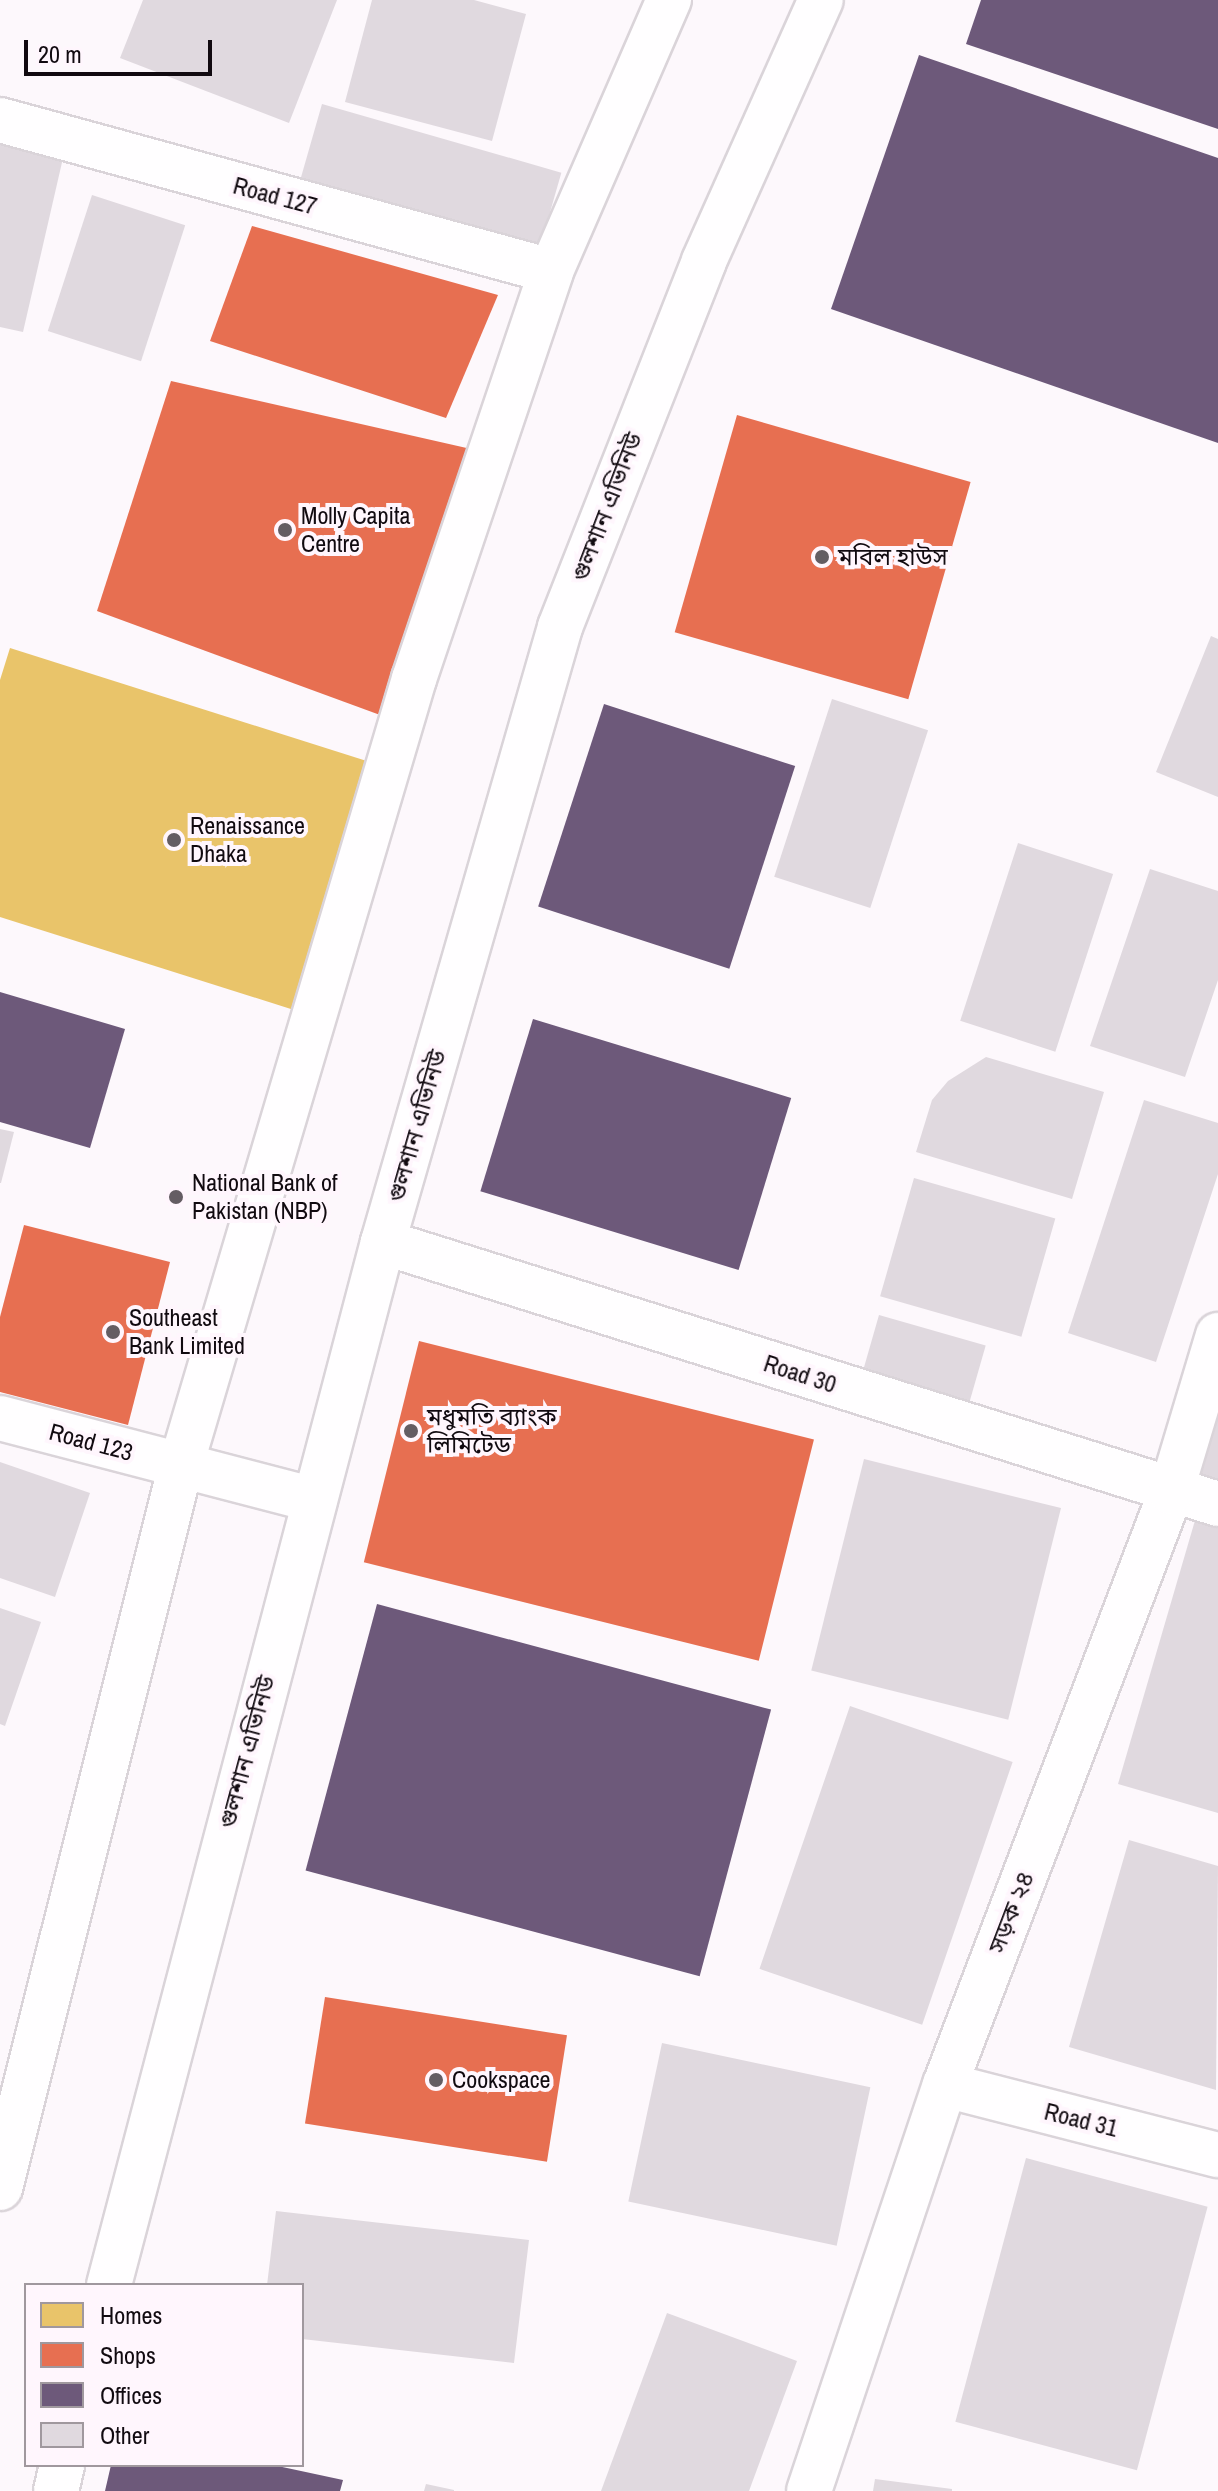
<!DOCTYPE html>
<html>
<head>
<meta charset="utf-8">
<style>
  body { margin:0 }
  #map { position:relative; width:1218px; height:2491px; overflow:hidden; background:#fdf8fc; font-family:"Archivo Narrow","Noto Sans Bengali",sans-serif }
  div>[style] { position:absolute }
  .homes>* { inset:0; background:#e9c46a }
  .shops>* { inset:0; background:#e76f51; transform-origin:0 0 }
  .offices>* { inset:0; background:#6d597a; transform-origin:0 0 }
  .building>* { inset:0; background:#e0d9df; transform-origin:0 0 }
  .roads { filter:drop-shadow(2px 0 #dad4d9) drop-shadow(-2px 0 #dad4d9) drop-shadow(0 2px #dad4d9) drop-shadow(0 -2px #dad4d9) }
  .minor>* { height:44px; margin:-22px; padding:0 22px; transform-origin:22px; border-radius:22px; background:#fffeff }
  .secondary>* { height:44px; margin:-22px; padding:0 22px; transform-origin:22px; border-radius:22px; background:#fffeff }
  .dots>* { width:22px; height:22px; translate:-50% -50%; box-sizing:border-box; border:4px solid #fff6fd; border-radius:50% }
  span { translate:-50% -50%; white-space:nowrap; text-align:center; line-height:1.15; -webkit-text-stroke:8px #fff6fd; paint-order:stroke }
  .street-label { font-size:24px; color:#110a10 }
  .poi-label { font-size:24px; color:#110a10 }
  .left { translate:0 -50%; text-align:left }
  .legend { position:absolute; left:24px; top:2283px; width:280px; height:184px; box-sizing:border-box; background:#fff6fd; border:2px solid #a0989e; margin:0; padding:10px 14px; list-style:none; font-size:24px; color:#110a10 }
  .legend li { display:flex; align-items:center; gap:16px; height:40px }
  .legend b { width:40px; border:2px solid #a0989e }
  .scale { position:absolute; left:24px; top:40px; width:188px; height:36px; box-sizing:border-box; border:4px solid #110a10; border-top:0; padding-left:10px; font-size:24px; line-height:28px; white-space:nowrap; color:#110a10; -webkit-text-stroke:6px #fff6fd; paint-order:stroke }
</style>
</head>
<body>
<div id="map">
  <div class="homes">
    <i style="clip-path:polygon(10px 648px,373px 763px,294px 1010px,0 917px,0 680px)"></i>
  </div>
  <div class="shops">
    <i style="clip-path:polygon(252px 226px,498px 295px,446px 418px,210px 341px)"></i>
    <i style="clip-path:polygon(171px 381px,471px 449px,391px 719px,97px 611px)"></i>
    <i style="left:737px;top:415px;width:243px;height:226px;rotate:16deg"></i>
    <i style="clip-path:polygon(24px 1225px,170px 1262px,128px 1425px,0 1392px,0 1317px)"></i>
    <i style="left:419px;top:1341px;width:407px;height:228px;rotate:14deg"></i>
    <i style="left:325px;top:1997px;width:245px;height:128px;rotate:9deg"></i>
  </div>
  <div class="offices">
    <i style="clip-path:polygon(981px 0,1218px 0,1218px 129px,966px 44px)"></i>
    <i style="clip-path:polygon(919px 55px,1218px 158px,1218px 443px,831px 309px)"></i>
    <i style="left:604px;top:704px;width:201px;height:213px;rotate:18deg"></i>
    <i style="clip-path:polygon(0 992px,125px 1029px,90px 1148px,0 1122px)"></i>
    <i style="left:533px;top:1019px;width:270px;height:180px;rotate:17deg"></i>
    <i style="left:377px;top:1604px;width:408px;height:276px;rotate:15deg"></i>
    <i style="clip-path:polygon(111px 2465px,273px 2465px,343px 2480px,340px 2491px,105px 2491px)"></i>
  </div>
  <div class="building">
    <i style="clip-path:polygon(143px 0,337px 0,289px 123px,120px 58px)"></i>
    <i style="clip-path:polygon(372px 0,474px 0,526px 14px,492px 141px,345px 102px)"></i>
    <i style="left:322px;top:104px;width:249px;height:87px;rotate:16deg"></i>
    <i style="clip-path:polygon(0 143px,63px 158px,23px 332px,0 327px)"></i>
    <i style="left:92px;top:195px;width:98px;height:143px;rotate:18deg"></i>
    <i style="clip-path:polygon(1211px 636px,1218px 639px,1218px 797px,1156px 772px)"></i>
    <i style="left:832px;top:699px;width:101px;height:187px;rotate:18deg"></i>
    <i style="left:1018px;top:843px;width:100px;height:187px;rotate:18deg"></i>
    <i style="clip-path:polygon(1150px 869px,1218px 891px,1218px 980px,1185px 1077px,1090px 1046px)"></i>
    <i style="clip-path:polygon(986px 1057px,1104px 1092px,1072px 1199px,916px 1152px,932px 1100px,948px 1081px)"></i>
    <i style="clip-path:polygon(1144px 1100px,1218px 1123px,1218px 1174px,1156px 1362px,1068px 1333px)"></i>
    <i style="clip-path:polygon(0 1129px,14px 1132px,1px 1183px,0 1183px)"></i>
    <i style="left:914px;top:1178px;width:147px;height:123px;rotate:16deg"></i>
    <i style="left:879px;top:1315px;width:111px;height:65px;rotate:16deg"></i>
    <i style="clip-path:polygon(1218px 1398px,1218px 1493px,1187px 1486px)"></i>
    <i style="left:864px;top:1459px;width:203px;height:218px;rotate:14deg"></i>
    <i style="clip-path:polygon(0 1462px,90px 1493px,55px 1597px,0 1578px)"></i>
    <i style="clip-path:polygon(1196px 1517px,1218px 1523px,1218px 1813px,1118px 1784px)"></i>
    <i style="clip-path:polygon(0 1608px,41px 1622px,5px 1726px,0 1724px)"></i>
    <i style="left:850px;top:1706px;width:172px;height:278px;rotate:19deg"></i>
    <i style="clip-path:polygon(1129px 1840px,1218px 1866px,1216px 2090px,1069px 2047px)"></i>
    <i style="left:662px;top:2043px;width:213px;height:162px;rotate:12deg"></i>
    <i style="left:1026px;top:2158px;width:188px;height:273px;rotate:15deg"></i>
    <i style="clip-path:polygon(276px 2211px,529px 2240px,514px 2363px,302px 2339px,302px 2285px,267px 2285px)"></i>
    <i style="clip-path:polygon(667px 2313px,797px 2361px,749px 2491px,601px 2491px)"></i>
    <i style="clip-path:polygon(875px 2479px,952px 2489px,952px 2491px,873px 2491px)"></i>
    <i style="clip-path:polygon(426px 2484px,454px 2490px,454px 2491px,424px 2491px)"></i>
  </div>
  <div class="roads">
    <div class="minor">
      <i style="left:0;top:120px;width:571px;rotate:15.33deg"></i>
      <i style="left:383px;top:1242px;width:875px;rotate:17.42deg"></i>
      <i style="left:0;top:1418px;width:325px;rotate:14.6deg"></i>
      <i style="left:945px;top:2085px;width:282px;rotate:14.4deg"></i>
      <i style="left:809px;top:2491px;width:428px;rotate:-71.5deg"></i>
      <i style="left:945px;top:2085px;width:635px;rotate:-69.14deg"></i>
      <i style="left:1171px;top:1492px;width:164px;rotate:-73.3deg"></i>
    </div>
    <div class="secondary">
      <i style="left:0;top:2188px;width:745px;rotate:-75.95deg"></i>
      <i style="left:181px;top:1465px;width:820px;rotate:-73.49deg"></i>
      <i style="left:414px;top:679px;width:430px;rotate:-71.4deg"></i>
      <i style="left:551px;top:271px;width:296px;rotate:-66.5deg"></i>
      <i style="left:109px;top:2285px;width:1078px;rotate:-75.28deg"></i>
      <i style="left:383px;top:1242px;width:640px;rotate:-73.94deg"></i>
      <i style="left:560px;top:627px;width:393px;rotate:-68.5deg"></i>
      <i style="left:704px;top:261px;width:286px;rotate:-65.9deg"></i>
      <i style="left:56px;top:2491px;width:27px;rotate:-77deg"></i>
    </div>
  </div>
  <div class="dots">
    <i style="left:285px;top:530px;background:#645d63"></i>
    <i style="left:822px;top:557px;background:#645d63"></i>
    <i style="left:174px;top:840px;background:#645d63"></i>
    <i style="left:176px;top:1197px;background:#645d63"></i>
    <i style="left:113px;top:1332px;background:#645d63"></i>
    <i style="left:411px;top:1431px;background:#645d63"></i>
    <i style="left:436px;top:2080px;background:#645d63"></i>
  </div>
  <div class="street-label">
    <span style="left:275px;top:196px;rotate:15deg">Road 127</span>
    <span style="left:607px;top:507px;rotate:-69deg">গুলশান এভিনিউ</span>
    <span style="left:417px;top:1126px;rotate:-74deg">গুলশান এভিনিউ</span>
    <span style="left:800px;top:1374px;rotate:18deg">Road 30</span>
    <span style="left:91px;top:1442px;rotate:15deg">Road 123</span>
    <span style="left:247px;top:1752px;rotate:-75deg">গুলশান এভিনিউ</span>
    <span style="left:1011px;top:1912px;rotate:-69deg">সড়ক ২৪</span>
    <span style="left:1081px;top:2120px;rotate:14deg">Road 31</span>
  </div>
  <div class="poi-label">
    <span class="left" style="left:301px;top:530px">Molly Capita<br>Centre</span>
    <span class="left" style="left:838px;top:557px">মবিল হাউস</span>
    <span class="left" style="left:190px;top:840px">Renaissance<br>Dhaka</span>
    <span class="left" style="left:192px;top:1197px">National Bank of<br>Pakistan (NBP)</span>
    <span class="left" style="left:129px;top:1332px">Southeast<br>Bank Limited</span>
    <span class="left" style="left:427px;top:1431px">মধুমতি ব্যাংক<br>লিমিটেড</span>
    <span class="left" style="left:452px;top:2080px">Cookspace</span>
  </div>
  <ul class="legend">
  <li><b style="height:22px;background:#e9c46a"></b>Homes</li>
  <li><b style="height:22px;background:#e76f51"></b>Shops</li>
  <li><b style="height:22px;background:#6d597a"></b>Offices</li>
  <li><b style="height:22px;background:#e0d9df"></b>Other</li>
  </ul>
  <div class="scale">20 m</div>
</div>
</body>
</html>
